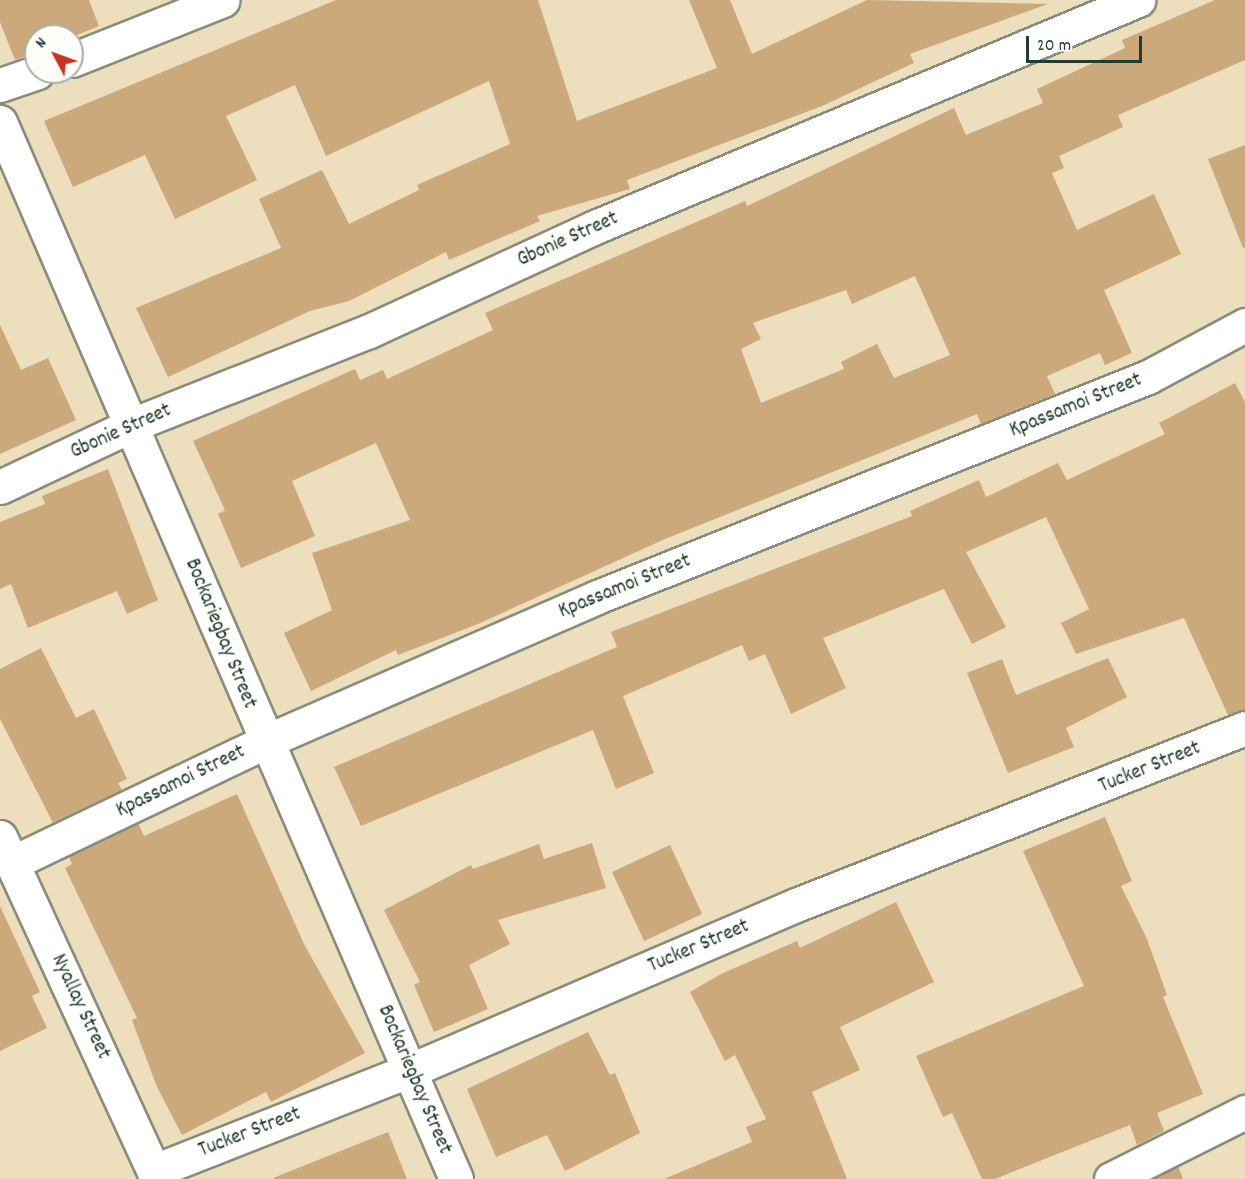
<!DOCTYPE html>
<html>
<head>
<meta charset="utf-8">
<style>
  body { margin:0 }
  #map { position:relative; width:1245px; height:1179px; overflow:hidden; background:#eddfbd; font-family:Dekko,sans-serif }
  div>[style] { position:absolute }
  .building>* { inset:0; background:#cba97b; transform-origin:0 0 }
  .roads { filter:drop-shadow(2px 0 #868e78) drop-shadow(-2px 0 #868e78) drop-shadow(0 2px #868e78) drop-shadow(0 -2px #868e78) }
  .minor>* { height:33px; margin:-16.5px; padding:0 16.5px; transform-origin:16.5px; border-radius:16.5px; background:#fff }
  span { translate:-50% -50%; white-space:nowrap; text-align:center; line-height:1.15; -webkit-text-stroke:4.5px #fdfcf7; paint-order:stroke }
  .street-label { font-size:21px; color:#1f3d34 }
  .north { position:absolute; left:24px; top:24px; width:60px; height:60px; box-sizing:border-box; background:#fdfcf7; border:2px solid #a4b0a9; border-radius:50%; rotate:311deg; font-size:16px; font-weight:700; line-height:24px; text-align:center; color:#1f3d34 }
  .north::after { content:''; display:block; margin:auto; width:21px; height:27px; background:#c8321e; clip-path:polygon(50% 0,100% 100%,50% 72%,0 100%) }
  .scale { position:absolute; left:1026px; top:36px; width:116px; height:27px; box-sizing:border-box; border:3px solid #1f3d34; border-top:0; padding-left:8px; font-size:18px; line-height:21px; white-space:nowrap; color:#1f3d34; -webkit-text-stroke:4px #fdfcf7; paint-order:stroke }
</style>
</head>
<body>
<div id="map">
  <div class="building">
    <i style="clip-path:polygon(0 0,89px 0,99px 26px,72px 37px,36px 36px,36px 52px,15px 60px,0 22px)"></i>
    <i style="clip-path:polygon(336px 0,538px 0,577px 121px,717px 68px,689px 0,730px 0,752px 54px,867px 0,1048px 4px,910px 54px,914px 63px,822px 106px,627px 180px,630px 189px,537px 216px,540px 221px,449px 260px,446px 252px,349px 301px,310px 311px,168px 377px,136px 308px,281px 248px,259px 199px,322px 170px,349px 224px,419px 190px,417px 185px,510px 144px,489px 81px,326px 156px,295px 85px,226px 116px,257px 180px,175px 219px,145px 155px,73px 187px,44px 121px)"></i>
    <i style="clip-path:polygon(evenodd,1215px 0,1245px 0,1245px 60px,1118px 115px,1123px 127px,1059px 156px,1064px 168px,1052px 173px,1077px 230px,1154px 194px,1181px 254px,1104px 290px,1132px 353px,1105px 365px,1100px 353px,1047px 376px,1055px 394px,981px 424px,977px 414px,665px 539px,478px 624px,398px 655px,396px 650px,311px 691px,284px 633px,332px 610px,312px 553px,410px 520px,376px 443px,292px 481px,315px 536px,241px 568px,218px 514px,225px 510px,193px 441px,355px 369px,360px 380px,383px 370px,387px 379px,493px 330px,485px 313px,745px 201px,747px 206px,954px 108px,966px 135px,1043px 103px,1037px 89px,1125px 48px,1122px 40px,1215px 0,915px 276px,950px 355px,894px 378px,877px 344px,841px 362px,844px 369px,761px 403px,741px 349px,761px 339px,753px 323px,846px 290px,852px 304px,915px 276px)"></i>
    <i style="clip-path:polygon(1245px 145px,1245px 248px,1243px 248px,1208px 159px)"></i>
    <i style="clip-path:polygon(0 325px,21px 370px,48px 358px,76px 420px,0 454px)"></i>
    <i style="clip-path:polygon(1235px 383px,1245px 402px,1245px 710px,1228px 715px,1184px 618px,1076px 654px,1061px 623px,1089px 609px,1046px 517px,966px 552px,1006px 627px,972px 644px,944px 589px,823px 638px,846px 688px,791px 714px,765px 654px,749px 661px,742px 645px,623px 696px,654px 773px,616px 789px,593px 730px,361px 826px,334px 767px,617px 647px,611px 632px,912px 516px,910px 511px,979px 480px,986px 497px,1058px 463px,1067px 480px,1165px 434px,1159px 423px)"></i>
    <i style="clip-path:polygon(108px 469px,158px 600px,127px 614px,117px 591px,28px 628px,11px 584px,0 589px,0 522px,45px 504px,42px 496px)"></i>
    <i style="clip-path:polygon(41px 648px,76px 718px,94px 709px,127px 779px,118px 783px,122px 790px,53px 823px,0 719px,0 669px)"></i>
    <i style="clip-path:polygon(1108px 658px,1127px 697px,1066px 728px,1074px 747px,1008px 773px,967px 673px,1002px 659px,1016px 695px)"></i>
    <i style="clip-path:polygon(237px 794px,304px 944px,365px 1053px,271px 1102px,266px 1092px,182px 1135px,157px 1087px,132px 1020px,137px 1018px,65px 868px,72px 864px,69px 857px,138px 823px,144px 836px)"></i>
    <i style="clip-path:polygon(1105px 817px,1132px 881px,1121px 886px,1147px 939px,1167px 995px,1163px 997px,1203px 1094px,1157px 1113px,1164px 1131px,1137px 1145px,1130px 1125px,995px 1179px,982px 1179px,952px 1113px,943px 1117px,916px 1056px,1084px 986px,1023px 851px)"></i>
    <i style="clip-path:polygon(592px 843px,606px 888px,498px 920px,510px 944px,469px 965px,488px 1009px,434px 1032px,414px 985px,420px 982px,384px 910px,471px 865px,473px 869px,539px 844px,544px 859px)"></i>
    <i style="left:670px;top:845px;width:76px;height:64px;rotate:65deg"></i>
    <i style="clip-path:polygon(896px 902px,934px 982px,840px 1027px,860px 1070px,812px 1092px,847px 1179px,664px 1179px,752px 1142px,746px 1127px,766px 1119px,735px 1055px,725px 1061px,690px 992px,721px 974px,797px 941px,800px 948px)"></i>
    <i style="clip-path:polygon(0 906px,40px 992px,32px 996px,47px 1028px,0 1051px)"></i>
    <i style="clip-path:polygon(588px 1032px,610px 1075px,615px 1073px,640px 1133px,565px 1171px,547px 1135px,496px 1157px,467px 1089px)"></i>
    <i style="clip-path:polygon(388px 1132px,407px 1179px,274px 1179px,273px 1178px)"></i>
    <i style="clip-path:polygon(1178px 1166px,1183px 1179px,1153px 1179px)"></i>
  </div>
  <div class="roads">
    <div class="minor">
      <i style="left:72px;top:60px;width:162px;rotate:-21.7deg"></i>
      <i style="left:0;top:85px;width:39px;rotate:-19deg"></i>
      <i style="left:0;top:122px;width:1151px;rotate:66.66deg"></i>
      <i style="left:0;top:487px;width:148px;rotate:-25.2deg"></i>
      <i style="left:134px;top:424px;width:253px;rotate:-21.6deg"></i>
      <i style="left:369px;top:331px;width:249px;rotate:-24.7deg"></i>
      <i style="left:595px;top:227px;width:589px;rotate:-22.69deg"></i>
      <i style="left:0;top:837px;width:376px;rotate:65.3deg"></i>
      <i style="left:12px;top:863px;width:280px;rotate:-25.6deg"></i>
      <i style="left:264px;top:742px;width:363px;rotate:-23.5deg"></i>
      <i style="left:597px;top:597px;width:593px;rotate:-21.77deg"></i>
      <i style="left:1148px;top:377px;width:110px;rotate:-28.2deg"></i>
      <i style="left:154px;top:1171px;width:276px;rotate:-21.5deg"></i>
      <i style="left:411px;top:1070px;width:419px;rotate:-23.2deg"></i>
      <i style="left:796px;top:905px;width:483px;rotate:-21.5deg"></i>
      <i style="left:1111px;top:1179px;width:150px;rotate:-26.6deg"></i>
    </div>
  </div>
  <div class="street-label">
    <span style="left:568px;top:240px;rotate:-24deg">Gbonie Street</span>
    <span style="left:1076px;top:406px;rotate:-22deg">Kpassamoi Street</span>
    <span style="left:121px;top:432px;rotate:-24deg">Gbonie Street</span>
    <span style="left:625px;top:587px;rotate:-22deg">Kpassamoi Street</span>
    <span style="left:220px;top:634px;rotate:68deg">Bockariegbay Street</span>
    <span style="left:1150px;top:768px;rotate:-22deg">Tucker Street</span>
    <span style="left:181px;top:782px;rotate:-26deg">Kpassamoi Street</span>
    <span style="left:699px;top:947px;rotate:-23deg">Tucker Street</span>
    <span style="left:80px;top:1007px;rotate:65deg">Nyallay Street</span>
    <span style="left:414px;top:1080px;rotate:67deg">Bockariegbay Street</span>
    <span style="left:250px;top:1133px;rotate:-21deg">Tucker Street</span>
  </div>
  <div class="north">N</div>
  <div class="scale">20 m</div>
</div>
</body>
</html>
